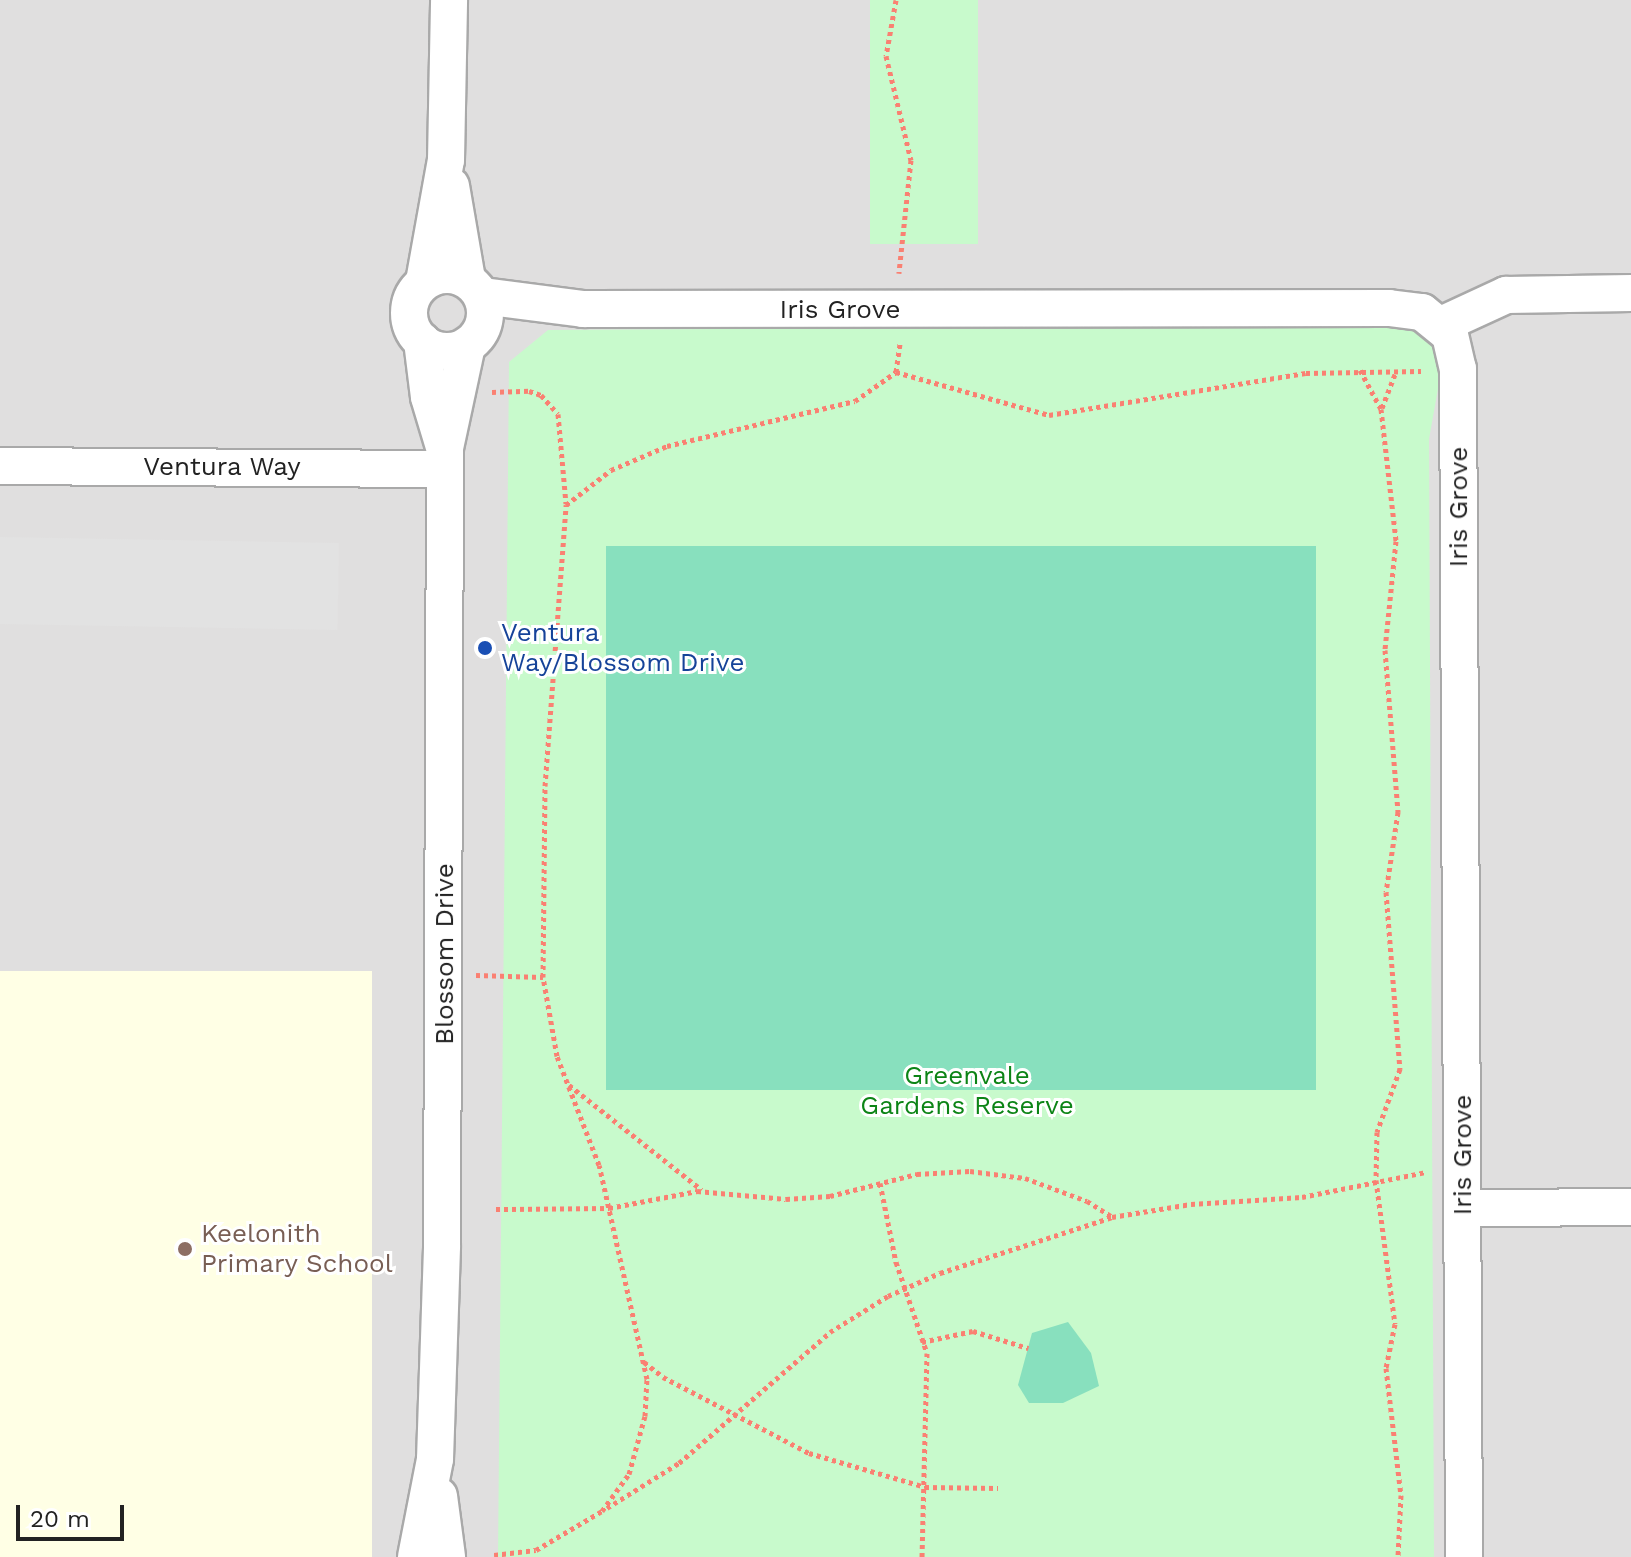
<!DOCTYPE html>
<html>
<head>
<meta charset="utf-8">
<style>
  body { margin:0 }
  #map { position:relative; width:1631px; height:1557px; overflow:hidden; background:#f2efe9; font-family:"Work Sans",sans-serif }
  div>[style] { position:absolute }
  .residential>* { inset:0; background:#e0dfdf; transform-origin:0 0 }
  .education>* { inset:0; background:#ffffe5; transform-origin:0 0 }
  .park>* { inset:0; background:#c8facc; transform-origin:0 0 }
  .pitch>* { inset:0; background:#88e0be; transform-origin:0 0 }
  .parking>* { inset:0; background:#e2e2e2; transform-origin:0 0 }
  .path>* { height:5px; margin-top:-2.5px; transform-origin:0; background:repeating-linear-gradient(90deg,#fa8072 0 4px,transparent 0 8px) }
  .roads { filter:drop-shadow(2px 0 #a9a9a9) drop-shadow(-2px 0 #a9a9a9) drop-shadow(0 2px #a9a9a9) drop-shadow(0 -2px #a9a9a9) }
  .minor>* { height:36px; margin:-18px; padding:0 18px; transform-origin:18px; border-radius:18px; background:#fff }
  .minor>.ring { margin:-18px; padding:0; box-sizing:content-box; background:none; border:36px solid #fff; border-radius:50% }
  .dots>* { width:22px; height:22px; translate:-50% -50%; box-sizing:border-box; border:4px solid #fff; border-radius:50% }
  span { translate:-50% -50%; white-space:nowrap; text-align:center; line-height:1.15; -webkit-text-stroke:6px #fff; paint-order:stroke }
  .street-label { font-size:26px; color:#222 }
  .transit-label { font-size:26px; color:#164399 }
  .left { translate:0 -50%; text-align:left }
  .park-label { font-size:26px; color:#0c8416 }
  .education-label { font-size:26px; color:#785e54 }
  .scale { position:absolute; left:16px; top:1505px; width:108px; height:36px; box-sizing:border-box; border:4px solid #222; border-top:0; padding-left:10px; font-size:24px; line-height:28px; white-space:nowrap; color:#222; -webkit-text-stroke:6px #fff; paint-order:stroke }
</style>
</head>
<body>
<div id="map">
  <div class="residential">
    <i style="left:0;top:0;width:1631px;height:1557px"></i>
  </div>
  <div class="education">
    <i style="left:0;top:971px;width:372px;height:586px"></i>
  </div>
  <div class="park">
    <i style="left:870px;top:0;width:108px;height:244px"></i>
    <i style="clip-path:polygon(1395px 320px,1431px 336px,1441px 372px,1429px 439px,1434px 1557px,498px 1557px,509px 362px,548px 330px,1342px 325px)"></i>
  </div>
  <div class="pitch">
    <i style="left:606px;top:546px;width:710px;height:544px"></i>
    <i style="clip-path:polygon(1068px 1322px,1091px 1353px,1099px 1386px,1063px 1403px,1029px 1403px,1018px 1385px,1032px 1333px)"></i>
  </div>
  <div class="parking">
    <i style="left:0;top:537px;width:339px;height:87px;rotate:1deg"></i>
  </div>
  <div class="path">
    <i style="left:896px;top:0;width:57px;rotate:100.1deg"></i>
    <i style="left:886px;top:56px;width:107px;rotate:76.5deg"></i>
    <i style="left:911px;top:160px;width:114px;rotate:96.1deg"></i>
    <i style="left:1360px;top:370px;width:44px;rotate:61.7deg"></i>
    <i style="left:1381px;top:409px;width:133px;rotate:83.5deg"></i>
    <i style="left:1396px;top:541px;width:110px;rotate:95.8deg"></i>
    <i style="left:1385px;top:650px;width:163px;rotate:85.4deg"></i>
    <i style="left:1398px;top:812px;width:81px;rotate:98.5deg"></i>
    <i style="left:1386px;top:892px;width:178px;rotate:85.5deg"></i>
    <i style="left:1400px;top:1069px;width:67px;rotate:110.1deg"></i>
    <i style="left:1377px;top:1132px;width:48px;rotate:91.2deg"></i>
    <i style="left:1376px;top:1180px;width:145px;rotate:82.5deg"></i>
    <i style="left:1395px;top:1324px;width:45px;rotate:101.6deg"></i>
    <i style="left:1386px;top:1368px;width:128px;rotate:83.3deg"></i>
    <i style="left:1401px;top:1495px;width:62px;rotate:92.8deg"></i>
    <i style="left:896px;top:372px;width:159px;rotate:15.7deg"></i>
    <i style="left:1049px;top:415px;width:260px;rotate:-9.3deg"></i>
    <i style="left:1306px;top:373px;width:115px;rotate:-1deg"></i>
    <i style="left:492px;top:392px;width:37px;rotate:-2deg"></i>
    <i style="left:529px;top:391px;width:13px;rotate:18deg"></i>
    <i style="left:541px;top:395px;width:25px;rotate:48deg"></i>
    <i style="left:558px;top:414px;width:90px;rotate:84.9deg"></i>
    <i style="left:1382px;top:408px;width:40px;rotate:-69deg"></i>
    <i style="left:476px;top:975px;width:67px;rotate:1.7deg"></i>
    <i style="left:569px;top:1085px;width:169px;rotate:38.3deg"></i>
    <i style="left:880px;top:1183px;width:81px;rotate:78.6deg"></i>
    <i style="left:896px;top:1262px;width:96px;rotate:71.2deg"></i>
    <i style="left:927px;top:1353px;width:204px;rotate:91.4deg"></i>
    <i style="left:496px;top:1209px;width:113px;rotate:-0.5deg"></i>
    <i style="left:609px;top:1208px;width:90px;rotate:-10.9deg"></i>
    <i style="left:697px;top:1191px;width:89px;rotate:5.1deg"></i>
    <i style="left:786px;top:1199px;width:44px;rotate:-3.9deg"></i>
    <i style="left:830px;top:1196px;width:90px;rotate:-14.2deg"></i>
    <i style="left:917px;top:1174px;width:53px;rotate:-3.2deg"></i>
    <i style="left:970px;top:1171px;width:55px;rotate:7.3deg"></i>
    <i style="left:1025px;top:1178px;width:66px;rotate:20.4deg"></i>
    <i style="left:1087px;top:1201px;width:28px;rotate:32deg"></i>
    <i style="left:922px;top:1342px;width:52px;rotate:-12.2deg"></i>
    <i style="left:973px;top:1331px;width:58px;rotate:17.2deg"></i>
    <i style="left:644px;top:1362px;width:24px;rotate:38deg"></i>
    <i style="left:663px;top:1377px;width:165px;rotate:27.5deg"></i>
    <i style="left:809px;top:1453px;width:121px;rotate:16.3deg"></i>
    <i style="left:925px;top:1487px;width:73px;rotate:0.8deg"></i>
    <i style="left:607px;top:1508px;width:85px;rotate:-32deg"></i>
    <i style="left:679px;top:1463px;width:200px;rotate:-40.9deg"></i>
    <i style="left:830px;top:1332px;width:68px;rotate:-31.8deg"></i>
    <i style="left:888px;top:1296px;width:57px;rotate:-23.9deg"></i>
    <i style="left:940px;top:1273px;width:181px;rotate:-18deg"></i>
    <i style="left:1112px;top:1217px;width:80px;rotate:-9.3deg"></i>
    <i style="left:1191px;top:1204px;width:111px;rotate:-3.6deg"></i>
    <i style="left:1302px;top:1197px;width:126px;rotate:-11.4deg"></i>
    <i style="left:494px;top:1555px;width:42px;rotate:-6.8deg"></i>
    <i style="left:536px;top:1550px;width:77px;rotate:-30.6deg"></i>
    <i style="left:602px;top:1511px;width:46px;rotate:-53.9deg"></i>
    <i style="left:629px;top:1474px;width:60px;rotate:-74.6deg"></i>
    <i style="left:645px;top:1416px;width:37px;rotate:-87deg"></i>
    <i style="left:647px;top:1379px;width:219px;rotate:-102.6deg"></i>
    <i style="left:599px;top:1165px;width:117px;rotate:-111.1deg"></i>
    <i style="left:557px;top:1056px;width:80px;rotate:-100deg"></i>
    <i style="left:543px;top:977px;width:191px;rotate:-89.4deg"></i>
    <i style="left:545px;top:786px;width:282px;rotate:-85.7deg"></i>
    <i style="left:566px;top:505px;width:57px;rotate:-37.9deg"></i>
    <i style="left:611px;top:470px;width:61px;rotate:-23.2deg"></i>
    <i style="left:667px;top:446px;width:193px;rotate:-13.5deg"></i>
    <i style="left:855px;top:401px;width:50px;rotate:-35.3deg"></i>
    <i style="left:896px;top:372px;width:29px;rotate:-82deg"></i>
  </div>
  <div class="roads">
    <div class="minor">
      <i style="left:451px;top:186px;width:95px;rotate:80.3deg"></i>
      <i class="ring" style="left:409px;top:275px;width:40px;height:40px"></i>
      <i style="left:424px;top:282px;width:124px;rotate:-79.8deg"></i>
      <i style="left:446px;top:160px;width:160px;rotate:-88.9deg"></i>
      <i style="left:482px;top:296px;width:102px;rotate:7.3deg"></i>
      <i style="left:583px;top:309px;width:806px;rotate:-0.07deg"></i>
      <i style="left:1389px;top:308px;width:33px;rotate:7deg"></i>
      <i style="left:1422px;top:312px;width:36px;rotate:39deg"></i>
      <i style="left:1450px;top:335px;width:35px;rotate:77deg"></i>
      <i style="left:1458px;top:369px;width:1188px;rotate:89.71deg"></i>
      <i style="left:1441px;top:325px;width:72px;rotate:-24.8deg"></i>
      <i style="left:1506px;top:295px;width:125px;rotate:-0.9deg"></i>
      <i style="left:422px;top:341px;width:56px;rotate:82.9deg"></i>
      <i style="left:429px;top:397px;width:52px;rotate:73.3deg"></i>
      <i style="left:0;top:466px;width:445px;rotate:0.4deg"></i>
      <i style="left:1464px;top:1208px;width:167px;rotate:-0.3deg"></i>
      <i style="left:439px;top:1496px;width:62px;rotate:82.5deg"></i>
      <i style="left:416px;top:1557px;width:100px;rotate:-79deg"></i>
      <i style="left:435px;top:1459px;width:214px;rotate:-88.1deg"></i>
      <i style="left:442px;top:1245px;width:797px;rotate:-89.78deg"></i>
      <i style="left:445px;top:448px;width:105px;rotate:-77.9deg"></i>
    </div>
  </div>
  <div class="dots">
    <i style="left:485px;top:648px;background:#1a4fb4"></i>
    <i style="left:185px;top:1249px;background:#8d6e63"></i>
  </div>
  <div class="street-label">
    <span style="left:840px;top:310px">Iris Grove</span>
    <span style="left:222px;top:467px">Ventura Way</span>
    <span style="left:1459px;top:507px;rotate:-90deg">Iris Grove</span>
    <span style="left:445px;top:954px;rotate:-90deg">Blossom Drive</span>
    <span style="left:1463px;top:1155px;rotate:-90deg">Iris Grove</span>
  </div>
  <div class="transit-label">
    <span class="left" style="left:501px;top:648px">Ventura<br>Way/Blossom Drive</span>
  </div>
  <div class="park-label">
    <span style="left:967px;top:1091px">Greenvale<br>Gardens Reserve</span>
  </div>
  <div class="education-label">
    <span class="left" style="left:201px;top:1249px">Keelonith<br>Primary School</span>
  </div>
  <div class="scale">20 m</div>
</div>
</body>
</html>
